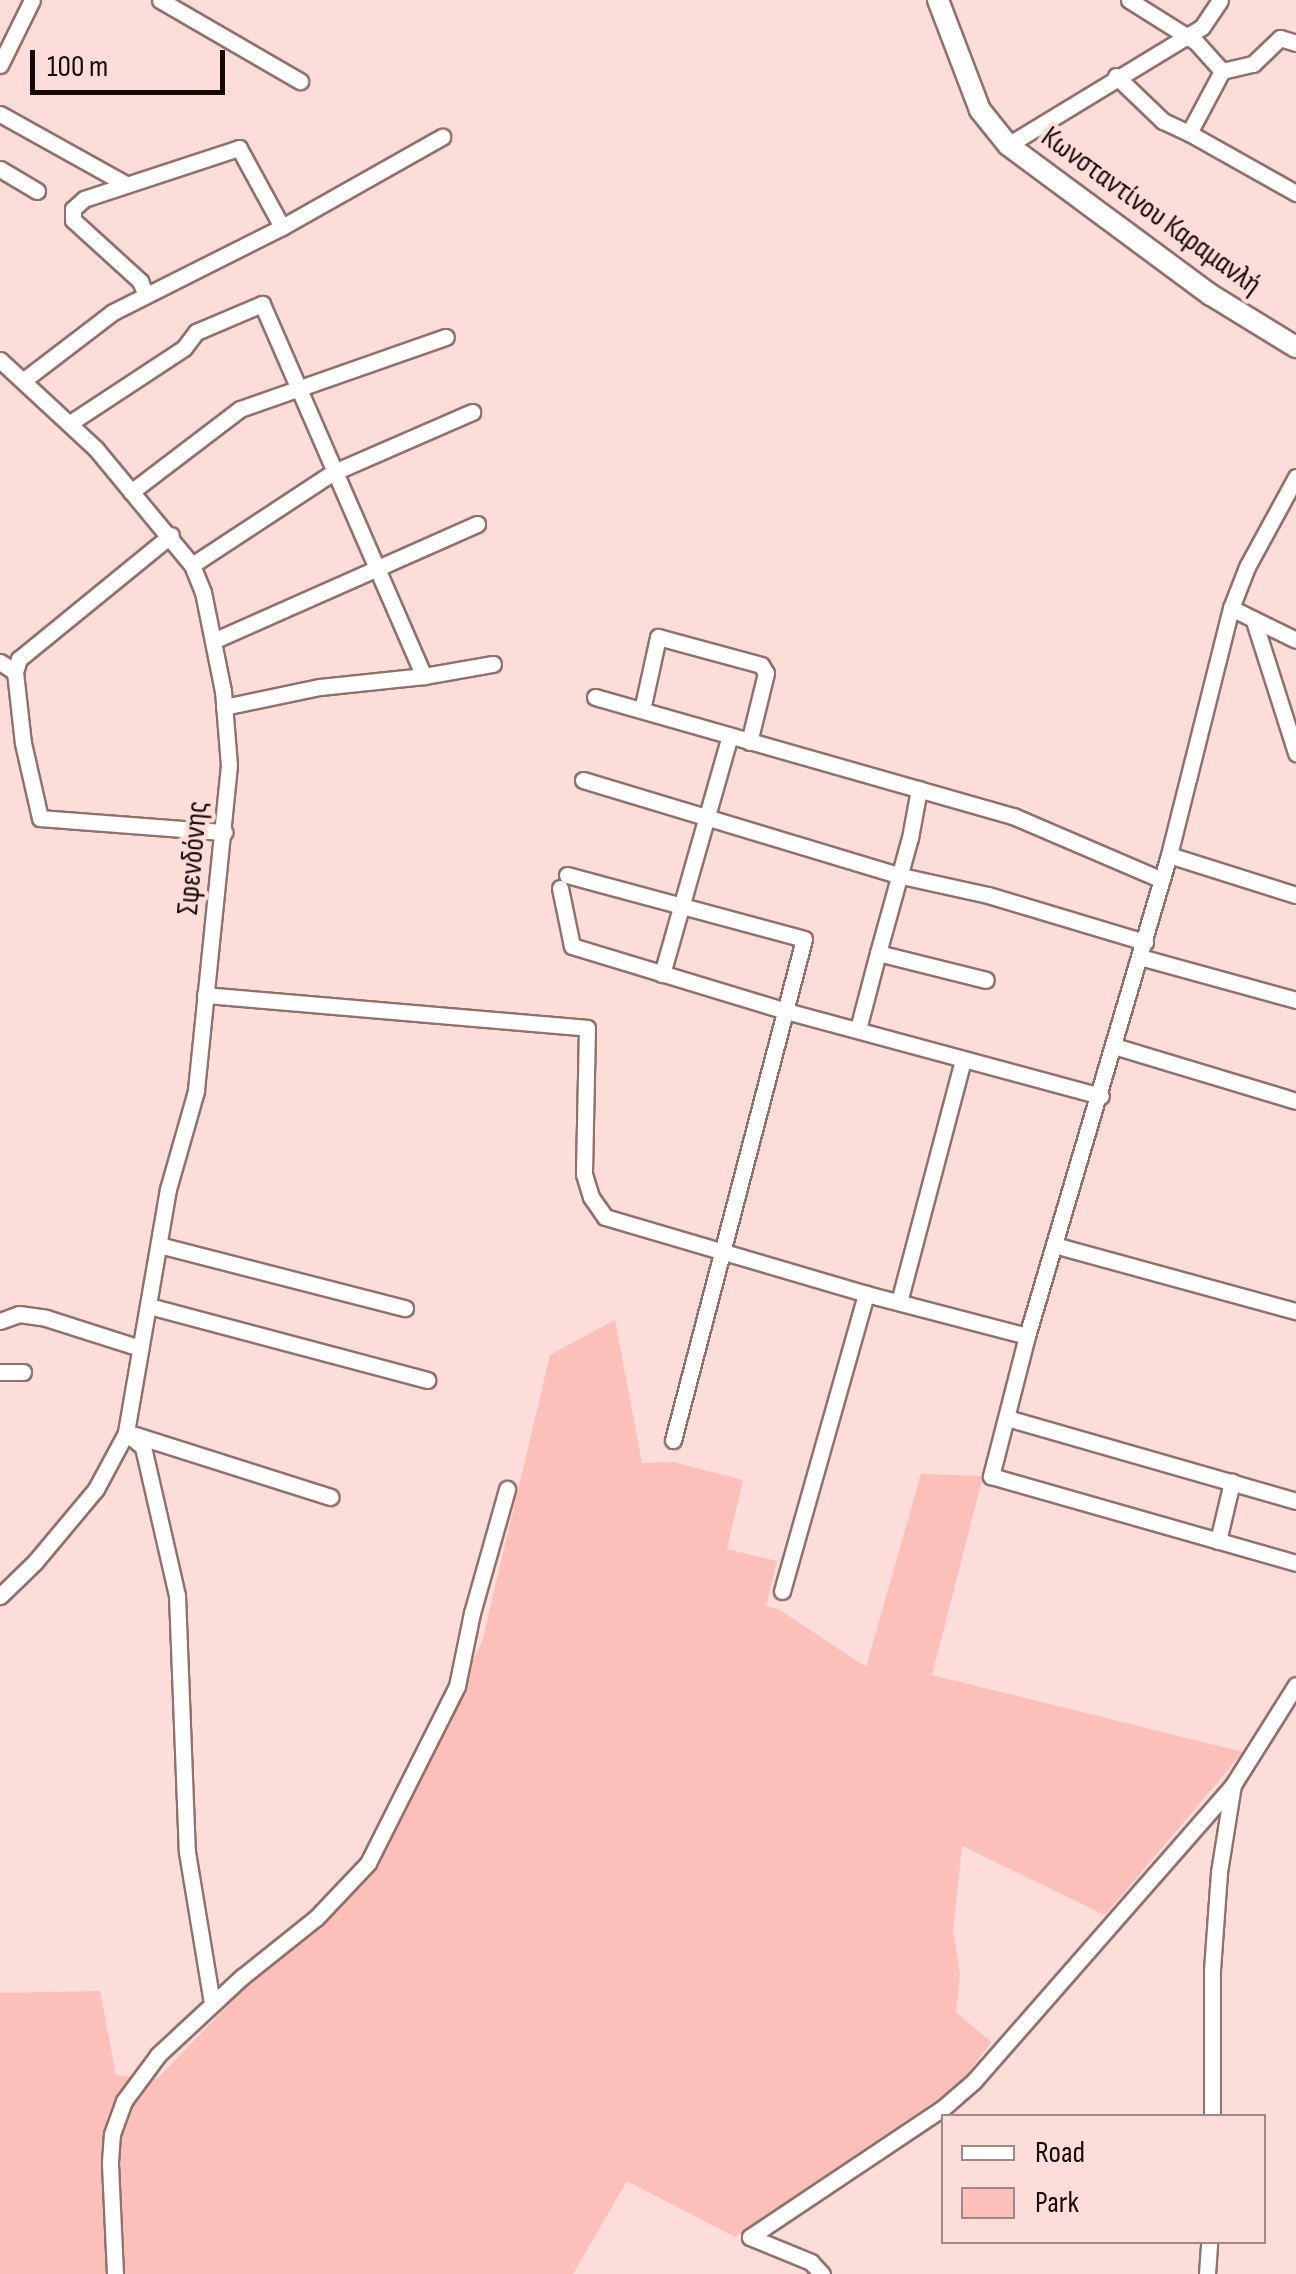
<!DOCTYPE html>
<html>
<head>
<meta charset="utf-8">
<style>
  body { margin:0 }
  #map { position:relative; width:1296px; height:2274px; overflow:hidden; background:#fdddd9; font-family:"Sofia Sans Condensed",sans-serif }
  div>[style] { position:absolute }
  .green>* { inset:0; background:#fdbfb9 }
  .roads { filter:drop-shadow(2px 0 #92706c) drop-shadow(-2px 0 #92706c) drop-shadow(0 2px #92706c) drop-shadow(0 -2px #92706c) }
  .minor>* { height:15px; margin:-7.5px; padding:0 7.5px; transform-origin:7.5px; border-radius:7.5px; background:#fff }
  .major>* { height:20px; margin:-10px; padding:0 10px; transform-origin:10px; border-radius:10px; background:#fff }
  span { translate:-50% -50%; white-space:nowrap; text-align:center; line-height:1.15; -webkit-text-stroke:9px #fdddd9; paint-order:stroke }
  .street-label { font-size:30px; color:#150807 }
  .legend { position:absolute; left:941px; top:2114px; width:325px; height:130px; box-sizing:border-box; background:#fdddd9; border:2px solid #a08885; margin:0; padding:12px 18px; list-style:none; font-size:30px; color:#150807 }
  .legend li { display:flex; align-items:center; gap:20px; height:50px }
  .legend b { width:50px; border:2px solid #a08885 }
  .scale { position:absolute; left:30px; top:50px; width:195px; height:45px; box-sizing:border-box; border:5px solid #150807; border-top:0; padding-left:12px; font-size:30px; line-height:35px; white-space:nowrap; color:#150807; -webkit-text-stroke:8px #fdddd9; paint-order:stroke }
</style>
</head>
<body>
<div id="map">
  <div class="green">
    <i style="clip-path:polygon(615px 1320px,642px 1463px,673px 1462px,743px 1480px,727px 1549px,777px 1561px,766px 1606px,780px 1610px,866px 1667px,921px 1474px,983px 1476px,932px 1675px,1243px 1752px,1105px 1915px,962px 1846px,953px 1931px,960px 1975px,956px 2012px,991px 2042px,960px 2084px,735px 2237px,627px 2181px,573px 2274px,0 2274px,0 1993px,100px 1991px,116px 2075px,157px 2079px,372px 1856px,482px 1642px,550px 1355px)"></i>
  </div>
  <div class="roads">
    <div class="minor">
      <i style="left:160px;top:0;width:162px;rotate:30.1deg"></i>
      <i style="left:1129px;top:0;width:79px;rotate:32.1deg"></i>
      <i style="left:1196px;top:42px;width:39px;rotate:48deg"></i>
      <i style="left:0;top:65px;width:72px;rotate:-63.8deg"></i>
      <i style="left:1116px;top:76px;width:65px;rotate:43.8deg"></i>
      <i style="left:1163px;top:121px;width:29px;rotate:25deg"></i>
      <i style="left:1189px;top:133px;width:70px;rotate:-62deg"></i>
      <i style="left:1222px;top:71px;width:32px;rotate:-13deg"></i>
      <i style="left:1253px;top:64px;width:37px;rotate:-44deg"></i>
      <i style="left:1280px;top:38px;width:17px;rotate:17deg"></i>
      <i style="left:0;top:114px;width:144px;rotate:29.1deg"></i>
      <i style="left:1189px;top:133px;width:123px;rotate:29.3deg"></i>
      <i style="left:1008px;top:145px;width:227px;rotate:-31.3deg"></i>
      <i style="left:1202px;top:27px;width:32px;rotate:-56deg"></i>
      <i style="left:0;top:169px;width:43px;rotate:30.7deg"></i>
      <i style="left:282px;top:227px;width:184px;rotate:-29.4deg"></i>
      <i style="left:0;top:360px;width:131px;rotate:42.8deg"></i>
      <i style="left:96px;top:449px;width:151px;rotate:50.4deg"></i>
      <i style="left:192px;top:565px;width:29px;rotate:68deg"></i>
      <i style="left:203px;top:592px;width:101px;rotate:78.6deg"></i>
      <i style="left:223px;top:691px;width:74px;rotate:85.4deg"></i>
      <i style="left:229px;top:765px;width:328px;rotate:95.8deg"></i>
      <i style="left:196px;top:1091px;width:102px;rotate:105.9deg"></i>
      <i style="left:168px;top:1189px;width:248px;rotate:99.8deg"></i>
      <i style="left:126px;top:1433px;width:64px;rotate:118.2deg"></i>
      <i style="left:96px;top:1489px;width:95px;rotate:129.9deg"></i>
      <i style="left:35px;top:1562px;width:49px;rotate:135.8deg"></i>
      <i style="left:24px;top:380px;width:112px;rotate:-37.4deg"></i>
      <i style="left:113px;top:312px;width:189px;rotate:-26.7deg"></i>
      <i style="left:282px;top:227px;width:90px;rotate:-118.6deg"></i>
      <i style="left:239px;top:148px;width:163px;rotate:161.8deg"></i>
      <i style="left:84px;top:199px;width:15px;rotate:138deg"></i>
      <i style="left:73px;top:209px;width:11px;rotate:90deg"></i>
      <i style="left:73px;top:220px;width:91px;rotate:42.3deg"></i>
      <i style="left:140px;top:281px;width:15px;rotate:67deg"></i>
      <i style="left:70px;top:423px;width:136px;rotate:-33.3deg"></i>
      <i style="left:184px;top:348px;width:20px;rotate:-53deg"></i>
      <i style="left:196px;top:332px;width:72px;rotate:-23deg"></i>
      <i style="left:262px;top:304px;width:406px;rotate:66.5deg"></i>
      <i style="left:424px;top:676px;width:70px;rotate:-9.9deg"></i>
      <i style="left:1296px;top:477px;width:102px;rotate:118.6deg"></i>
      <i style="left:1247px;top:567px;width:44px;rotate:111.3deg"></i>
      <i style="left:1231px;top:608px;width:255px;rotate:104.1deg"></i>
      <i style="left:1169px;top:855px;width:502px;rotate:106.45deg"></i>
      <i style="left:1027px;top:1336px;width:145px;rotate:104.4deg"></i>
      <i style="left:991px;top:1476px;width:317px;rotate:15.9deg"></i>
      <i style="left:131px;top:492px;width:137px;rotate:-37.3deg"></i>
      <i style="left:240px;top:409px;width:218px;rotate:-19.3deg"></i>
      <i style="left:192px;top:565px;width:168px;rotate:-33.3deg"></i>
      <i style="left:332px;top:473px;width:153px;rotate:-23.5deg"></i>
      <i style="left:1231px;top:608px;width:72px;rotate:26.2deg"></i>
      <i style="left:1254px;top:621px;width:139px;rotate:72.3deg"></i>
      <i style="left:213px;top:641px;width:289px;rotate:-23.9deg"></i>
      <i style="left:0;top:662px;width:18px;rotate:34deg"></i>
      <i style="left:15px;top:672px;width:71px;rotate:83.6deg"></i>
      <i style="left:23px;top:743px;width:77px;rotate:77.2deg"></i>
      <i style="left:40px;top:818px;width:185px;rotate:4.4deg"></i>
      <i style="left:15px;top:672px;width:14px;rotate:-73deg"></i>
      <i style="left:19px;top:659px;width:196px;rotate:-39.2deg"></i>
      <i style="left:595px;top:697px;width:435px;rotate:15.9deg"></i>
      <i style="left:1013px;top:816px;width:162px;rotate:23.2deg"></i>
      <i style="left:224px;top:707px;width:98px;rotate:-11.8deg"></i>
      <i style="left:320px;top:687px;width:105px;rotate:-6deg"></i>
      <i style="left:642px;top:710px;width:75px;rotate:-77.6deg"></i>
      <i style="left:658px;top:637px;width:107px;rotate:15.2deg"></i>
      <i style="left:761px;top:665px;width:9px;rotate:58deg"></i>
      <i style="left:766px;top:673px;width:71px;rotate:103.8deg"></i>
      <i style="left:583px;top:780px;width:328px;rotate:16.8deg"></i>
      <i style="left:897px;top:875px;width:93px;rotate:12.4deg"></i>
      <i style="left:988px;top:895px;width:164px;rotate:16.7deg"></i>
      <i style="left:1169px;top:855px;width:133px;rotate:17.5deg"></i>
      <i style="left:567px;top:875px;width:245px;rotate:15.1deg"></i>
      <i style="left:804px;top:939px;width:518px;rotate:104.65deg"></i>
      <i style="left:560px;top:888px;width:59px;rotate:78.3deg"></i>
      <i style="left:572px;top:946px;width:224px;rotate:16.9deg"></i>
      <i style="left:786px;top:1011px;width:326px;rotate:15.1deg"></i>
      <i style="left:878px;top:953px;width:119px;rotate:-74.5deg"></i>
      <i style="left:910px;top:838px;width:50px;rotate:-79.6deg"></i>
      <i style="left:1140px;top:957px;width:162px;rotate:15.4deg"></i>
      <i style="left:662px;top:974px;width:248px;rotate:-74.1deg"></i>
      <i style="left:205px;top:995px;width:383px;rotate:4.9deg"></i>
      <i style="left:587px;top:1028px;width:146px;rotate:91.2deg"></i>
      <i style="left:584px;top:1174px;width:24px;rotate:73deg"></i>
      <i style="left:591px;top:1197px;width:24px;rotate:55deg"></i>
      <i style="left:605px;top:1217px;width:272px;rotate:16.4deg"></i>
      <i style="left:866px;top:1294px;width:166px;rotate:14.6deg"></i>
      <i style="left:858px;top:1029px;width:79px;rotate:-75.3deg"></i>
      <i style="left:878px;top:953px;width:111px;rotate:14deg"></i>
      <i style="left:1114px;top:1046px;width:190px;rotate:16.8deg"></i>
      <i style="left:159px;top:1245px;width:254px;rotate:14.4deg"></i>
      <i style="left:1054px;top:1245px;width:251px;rotate:15.3deg"></i>
      <i style="left:899px;top:1302px;width:250px;rotate:-75.2deg"></i>
      <i style="left:149px;top:1306px;width:288px;rotate:14.9deg"></i>
      <i style="left:0;top:1321px;width:20px;rotate:-20deg"></i>
      <i style="left:19px;top:1314px;width:27px;rotate:8deg"></i>
      <i style="left:46px;top:1318px;width:99px;rotate:17.7deg"></i>
      <i style="left:0;top:1372px;width:23px"></i>
      <i style="left:1007px;top:1418px;width:301px;rotate:16deg"></i>
      <i style="left:126px;top:1433px;width:22px;rotate:39deg"></i>
      <i style="left:143px;top:1447px;width:152px;rotate:77.1deg"></i>
      <i style="left:177px;top:1595px;width:257px;rotate:87.8deg"></i>
      <i style="left:187px;top:1852px;width:153px;rotate:80.6deg"></i>
      <i style="left:135px;top:1435px;width:205px;rotate:17.6deg"></i>
      <i style="left:1218px;top:1541px;width:61px;rotate:-76.7deg"></i>
      <i style="left:782px;top:1591px;width:309px;rotate:-74.2deg"></i>
      <i style="left:1212px;top:2116px;width:146px;rotate:-90deg"></i>
      <i style="left:1212px;top:1970px;width:98px;rotate:-85.9deg"></i>
      <i style="left:1219px;top:1872px;width:88px;rotate:-80.9deg"></i>
      <i style="left:1233px;top:1785px;width:118px;rotate:-57.8deg"></i>
      <i style="left:115px;top:2274px;width:112px;rotate:-92.6deg"></i>
      <i style="left:110px;top:2162px;width:28px;rotate:-86deg"></i>
      <i style="left:112px;top:2134px;width:35px;rotate:-70deg"></i>
      <i style="left:124px;top:2101px;width:57px;rotate:-53.5deg"></i>
      <i style="left:158px;top:2055px;width:115px;rotate:-42.9deg"></i>
      <i style="left:242px;top:1977px;width:95px;rotate:-38.6deg"></i>
      <i style="left:316px;top:1918px;width:76px;rotate:-46.6deg"></i>
      <i style="left:368px;top:1863px;width:198px;rotate:-63.3deg"></i>
      <i style="left:457px;top:1686px;width:75px;rotate:-78.4deg"></i>
      <i style="left:472px;top:1613px;width:129px;rotate:-74.2deg"></i>
      <i style="left:822px;top:2274px;width:16px;rotate:-133deg"></i>
      <i style="left:811px;top:2262px;width:66px;rotate:-157.7deg"></i>
      <i style="left:750px;top:2237px;width:232px;rotate:-33.8deg"></i>
      <i style="left:943px;top:2108px;width:41px;rotate:-41.1deg"></i>
      <i style="left:974px;top:2081px;width:393px;rotate:-48.8deg"></i>
      <i style="left:1207px;top:2274px;width:32px;rotate:-86deg"></i>
    </div>
    <div class="major">
      <i style="left:938px;top:0;width:118px;rotate:69.1deg"></i>
      <i style="left:980px;top:110px;width:45px;rotate:51.3deg"></i>
      <i style="left:1008px;top:145px;width:252px;rotate:36.5deg"></i>
      <i style="left:1211px;top:295px;width:100px;rotate:31.5deg"></i>
    </div>
  </div>
  <div class="street-label">
    <span style="left:1151px;top:211px;rotate:36deg">Κωνσταντίνου Καραμανλή</span>
    <span style="left:193px;top:858px;rotate:-85deg">Σφενδόνης</span>
  </div>
  <ul class="legend">
  <li><b style="height:12px;background:#fff"></b>Road</li>
  <li><b style="height:28px;background:#fdbfb9"></b>Park</li>
  </ul>
  <div class="scale">100 m</div>
</div>
</body>
</html>
